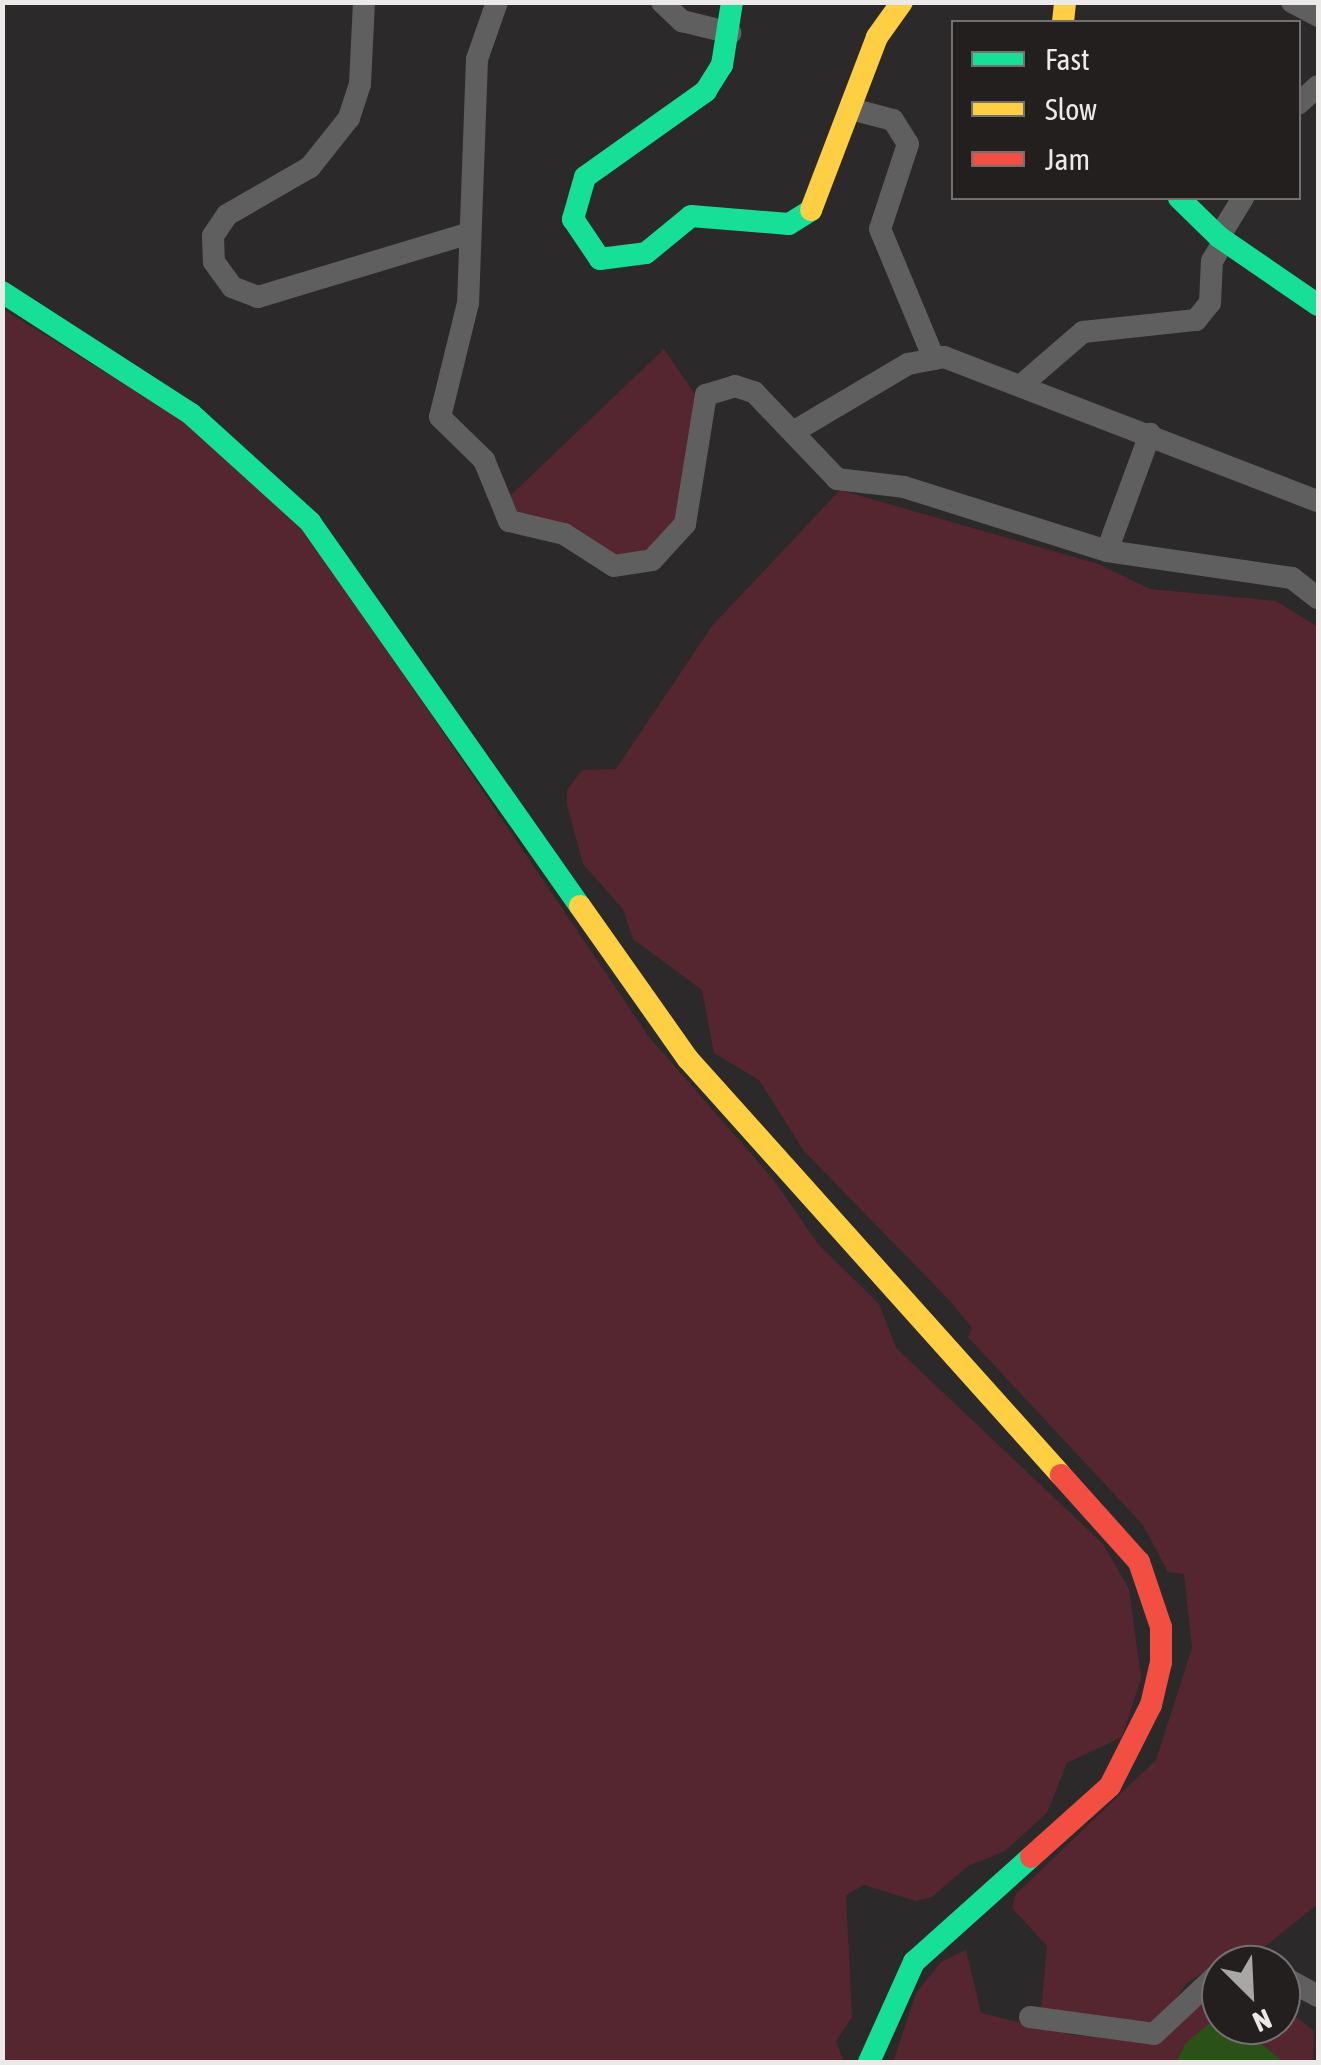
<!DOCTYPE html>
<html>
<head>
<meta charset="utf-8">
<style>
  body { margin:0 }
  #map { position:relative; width:1321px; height:2065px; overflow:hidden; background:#2c292a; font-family:"Asap Condensed",sans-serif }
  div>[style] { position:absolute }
  .green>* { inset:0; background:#55262f }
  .water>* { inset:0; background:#2a5118 }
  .street>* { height:22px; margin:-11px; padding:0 11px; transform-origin:11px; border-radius:11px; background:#605f5f }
  .fast>* { height:22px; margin:-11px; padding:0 11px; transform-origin:11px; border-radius:11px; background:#16e098 }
  .slow>* { height:22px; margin:-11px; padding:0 11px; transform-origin:11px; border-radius:11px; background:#ffcf43 }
  .jam>* { height:22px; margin:-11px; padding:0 11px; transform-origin:11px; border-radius:11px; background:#f24e42 }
  span { translate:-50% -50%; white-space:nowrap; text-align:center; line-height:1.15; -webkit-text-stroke:9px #231f1f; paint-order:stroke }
  .frame { position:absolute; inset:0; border:5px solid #ece9e9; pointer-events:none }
  .legend { position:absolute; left:951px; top:20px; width:350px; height:180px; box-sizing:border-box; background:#231f1f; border:2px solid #737070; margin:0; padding:12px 18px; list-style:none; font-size:30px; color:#ece9e9 }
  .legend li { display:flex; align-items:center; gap:20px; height:50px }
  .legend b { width:50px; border:2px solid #737070 }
  .north { position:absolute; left:1201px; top:1945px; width:100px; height:100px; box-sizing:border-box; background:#231f1f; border:2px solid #737070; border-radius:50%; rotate:156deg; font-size:28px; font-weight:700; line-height:40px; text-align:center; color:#ece9e9 }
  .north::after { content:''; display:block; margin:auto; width:35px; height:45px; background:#a9a6a6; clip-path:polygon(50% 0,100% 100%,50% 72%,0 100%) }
</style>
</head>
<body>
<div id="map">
  <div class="green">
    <i style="clip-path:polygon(3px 309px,194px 427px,297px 516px,649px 1037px,773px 1179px,818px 1244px,879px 1304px,896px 1348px,1103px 1544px,1129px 1589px,1141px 1678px,1122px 1737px,1067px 1763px,1047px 1813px,1005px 1851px,968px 1866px,932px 1897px,916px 1901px,864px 1885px,846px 1895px,852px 2017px,836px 2041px,844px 2062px,3px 2062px)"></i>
    <i style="clip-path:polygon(664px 349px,696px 396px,676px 522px,647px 552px,615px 558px,522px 522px,510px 496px)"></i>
    <i style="clip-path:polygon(840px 490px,1098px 564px,1150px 589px,1276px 601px,1318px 627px,1318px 1904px,1252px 1957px,1213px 1966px,1187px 1983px,1159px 2021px,1140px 2027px,1041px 2012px,1047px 1946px,1012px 1908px,1016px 1894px,1156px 1760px,1192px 1648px,1184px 1574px,1168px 1572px,1143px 1525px,968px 1337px,972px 1328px,951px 1302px,804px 1151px,759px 1080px,714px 1053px,702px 990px,633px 939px,623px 909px,583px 864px,567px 805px,567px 790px,582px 770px,616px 769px,712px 626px)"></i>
    <i style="clip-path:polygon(966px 1950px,981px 2013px,1072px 2035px,1149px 2040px,1221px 1983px,1221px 2018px,1176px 2062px,893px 2062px,916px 1993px,941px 1962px)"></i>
    <i style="clip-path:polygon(1281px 2005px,1314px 2031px,1313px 2062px,1284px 2062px,1238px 2025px,1281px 2025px)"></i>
  </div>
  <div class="water">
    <i style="clip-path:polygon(1216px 2018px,1238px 2025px,1284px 2062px,1176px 2062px,1186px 2043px)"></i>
  </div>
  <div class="street">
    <i style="left:364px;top:2px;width:82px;rotate:92.8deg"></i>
    <i style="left:360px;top:84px;width:36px;rotate:108deg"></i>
    <i style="left:349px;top:118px;width:63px;rotate:128.5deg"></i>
    <i style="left:310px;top:167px;width:96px;rotate:150deg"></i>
    <i style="left:227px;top:215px;width:25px;rotate:124deg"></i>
    <i style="left:213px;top:236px;width:26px;rotate:88deg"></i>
    <i style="left:214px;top:262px;width:31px;rotate:54deg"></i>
    <i style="left:232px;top:287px;width:28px;rotate:21deg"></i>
    <i style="left:258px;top:297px;width:218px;rotate:-16.8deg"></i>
    <i style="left:497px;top:2px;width:60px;rotate:109.3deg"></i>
    <i style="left:477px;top:59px;width:244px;rotate:92.1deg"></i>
    <i style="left:468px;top:303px;width:117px;rotate:103.8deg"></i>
    <i style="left:440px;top:417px;width:62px;rotate:44.3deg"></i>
    <i style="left:484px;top:460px;width:66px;rotate:67.7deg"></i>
    <i style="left:509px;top:521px;width:57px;rotate:13.3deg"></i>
    <i style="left:564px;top:534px;width:59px;rotate:32.6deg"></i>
    <i style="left:614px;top:566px;width:38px;rotate:-9deg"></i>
    <i style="left:652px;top:560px;width:49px;rotate:-47.5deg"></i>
    <i style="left:685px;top:524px;width:131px;rotate:-80.8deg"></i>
    <i style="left:706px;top:395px;width:30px;rotate:-17deg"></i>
    <i style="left:735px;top:386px;width:20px;rotate:18deg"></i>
    <i style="left:754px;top:392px;width:120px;rotate:46.3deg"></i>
    <i style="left:837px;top:479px;width:67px;rotate:6.8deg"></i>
    <i style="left:904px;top:487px;width:213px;rotate:17.5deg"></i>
    <i style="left:1107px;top:551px;width:187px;rotate:8.3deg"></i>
    <i style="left:1292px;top:578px;width:33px;rotate:38deg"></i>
    <i style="left:662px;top:2px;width:28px;rotate:44deg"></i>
    <i style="left:682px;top:21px;width:50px;rotate:13.8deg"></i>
    <i style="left:1292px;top:2px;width:30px;rotate:28deg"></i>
    <i style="left:1298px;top:104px;width:27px;rotate:-42deg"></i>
    <i style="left:851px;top:109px;width:43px;rotate:14.7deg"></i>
    <i style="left:893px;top:120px;width:28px;rotate:58deg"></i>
    <i style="left:908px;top:144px;width:89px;rotate:108.2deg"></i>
    <i style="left:880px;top:229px;width:141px;rotate:67.4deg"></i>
    <i style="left:1219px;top:237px;width:46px;rotate:-58.4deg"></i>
    <i style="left:1025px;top:382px;width:77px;rotate:-40.8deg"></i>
    <i style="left:1083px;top:332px;width:114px;rotate:-6.1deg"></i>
    <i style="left:1196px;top:320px;width:22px;rotate:-51deg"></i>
    <i style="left:1210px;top:303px;width:42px;rotate:-87.3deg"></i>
    <i style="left:1212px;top:261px;width:23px;rotate:-59deg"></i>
    <i style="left:793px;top:432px;width:134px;rotate:-30.6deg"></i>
    <i style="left:908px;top:364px;width:37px;rotate:-11deg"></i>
    <i style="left:944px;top:357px;width:401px;rotate:21.1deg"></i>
    <i style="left:1107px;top:551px;width:125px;rotate:-69.8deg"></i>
    <i style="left:1238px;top:1965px;width:14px"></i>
    <i style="left:1281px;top:1976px;width:42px;rotate:28.4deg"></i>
    <i style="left:1030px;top:2017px;width:125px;rotate:7.8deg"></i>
    <i style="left:1154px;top:2034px;width:92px;rotate:-43.2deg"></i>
  </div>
  <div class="fast">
    <i style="left:732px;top:2px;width:64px;rotate:99deg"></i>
    <i style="left:722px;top:65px;width:31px;rotate:122deg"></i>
    <i style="left:706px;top:91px;width:148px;rotate:144.6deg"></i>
    <i style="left:585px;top:177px;width:44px;rotate:105.9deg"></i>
    <i style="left:573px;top:219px;width:48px;rotate:56deg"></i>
    <i style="left:600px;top:259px;width:46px;rotate:-7.4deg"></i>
    <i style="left:646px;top:253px;width:58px;rotate:-39.4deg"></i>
    <i style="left:691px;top:216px;width:98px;rotate:4.7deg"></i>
    <i style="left:789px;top:224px;width:26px;rotate:-32deg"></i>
    <i style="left:1179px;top:198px;width:56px;rotate:44.3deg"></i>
    <i style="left:1219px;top:237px;width:120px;rotate:34.5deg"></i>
    <i style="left:2px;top:292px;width:225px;rotate:32.8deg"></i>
    <i style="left:191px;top:414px;width:161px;rotate:42.2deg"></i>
    <i style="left:310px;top:522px;width:469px;rotate:54.9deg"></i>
    <i style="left:869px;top:2062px;width:110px;rotate:-65.8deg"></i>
    <i style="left:914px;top:1962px;width:157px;rotate:-41.9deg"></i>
  </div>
  <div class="slow">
    <i style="left:1063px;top:22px;width:20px;rotate:-84deg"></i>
    <i style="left:811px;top:210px;width:185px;rotate:-69.1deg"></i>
    <i style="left:877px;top:37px;width:43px;rotate:-54.5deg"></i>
    <i style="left:580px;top:906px;width:187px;rotate:54.8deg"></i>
    <i style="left:688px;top:1059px;width:559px;rotate:48.12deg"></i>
  </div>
  <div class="jam">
    <i style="left:1031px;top:1857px;width:106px;rotate:-41.9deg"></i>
    <i style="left:1110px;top:1786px;width:91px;rotate:-63.2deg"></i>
    <i style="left:1151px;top:1705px;width:44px;rotate:-76.9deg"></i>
    <i style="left:1161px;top:1662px;width:35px;rotate:-90deg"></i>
    <i style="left:1161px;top:1627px;width:69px;rotate:-108.7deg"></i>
    <i style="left:1139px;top:1562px;width:117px;rotate:-131.9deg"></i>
  </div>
  <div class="frame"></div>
  <ul class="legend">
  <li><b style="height:12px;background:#16e098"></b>Fast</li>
  <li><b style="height:12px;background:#ffcf43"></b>Slow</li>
  <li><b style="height:12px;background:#f24e42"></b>Jam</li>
  </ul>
  <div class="north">N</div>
</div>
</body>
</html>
